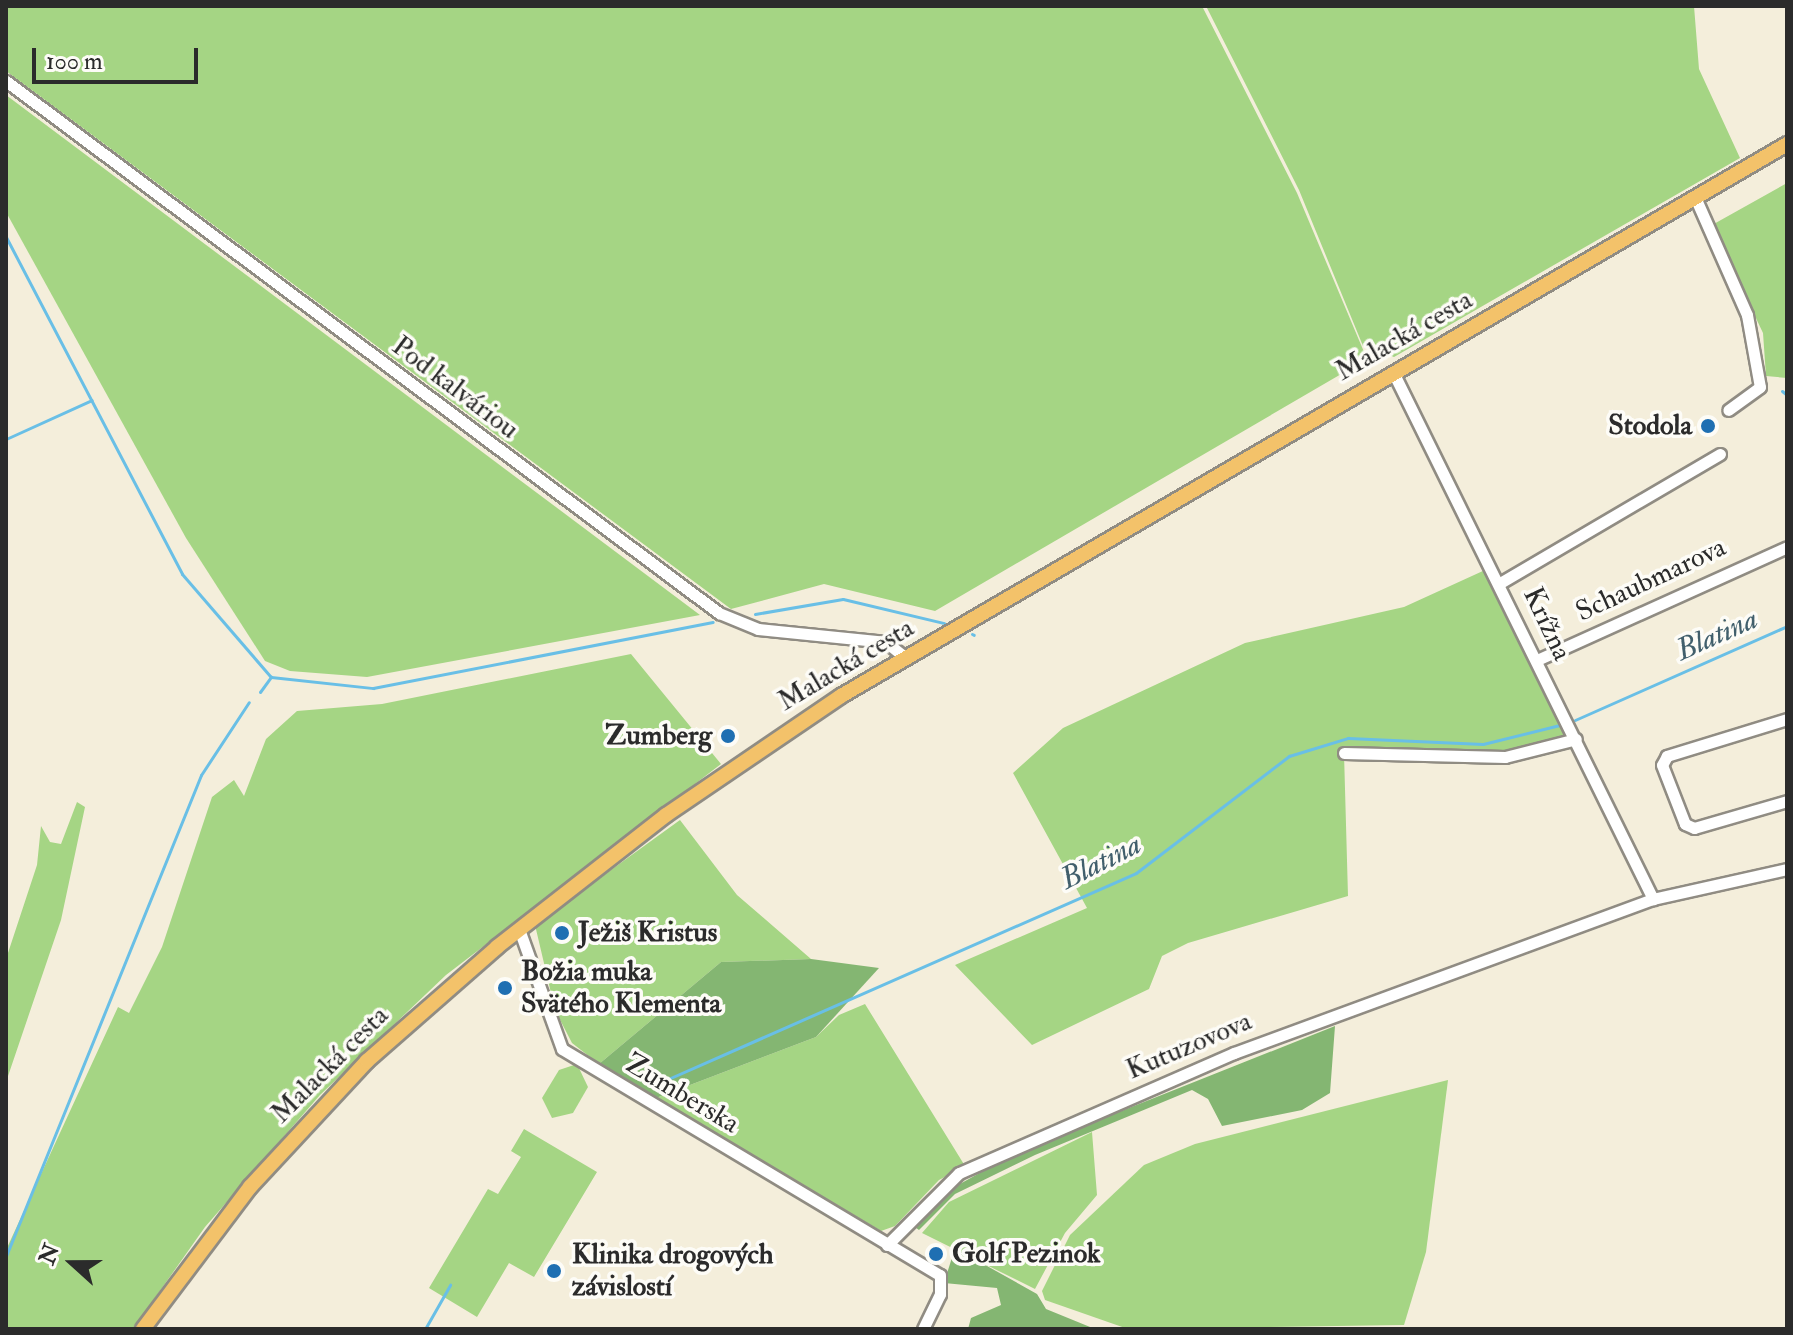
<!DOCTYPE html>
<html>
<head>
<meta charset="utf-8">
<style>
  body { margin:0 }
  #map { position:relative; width:1793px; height:1335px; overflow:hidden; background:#f4eedb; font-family:"IM FELL Double Pica",serif }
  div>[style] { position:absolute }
  .green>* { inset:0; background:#a5d584 }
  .forest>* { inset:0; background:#84b672 }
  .stream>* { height:3px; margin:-1.5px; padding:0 1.5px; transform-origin:1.5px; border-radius:1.5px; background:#69bfe6 }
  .roads { filter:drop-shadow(2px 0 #908c83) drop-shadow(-2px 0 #908c83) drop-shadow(0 2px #908c83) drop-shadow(0 -2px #908c83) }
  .minor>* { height:11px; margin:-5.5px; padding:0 5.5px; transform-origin:5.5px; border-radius:5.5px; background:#fff }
  .major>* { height:14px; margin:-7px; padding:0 7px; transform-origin:7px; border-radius:7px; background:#f3c26a }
  .dots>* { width:22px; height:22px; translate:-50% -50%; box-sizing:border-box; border:4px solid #fdfcf7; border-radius:50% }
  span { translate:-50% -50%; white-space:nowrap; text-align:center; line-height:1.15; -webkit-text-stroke:7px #fdfcf7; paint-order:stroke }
  .street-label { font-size:28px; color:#2b2b2b }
  .poi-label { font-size:28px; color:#2b2b2b; font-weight:700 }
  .right { translate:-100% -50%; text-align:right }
  .left { translate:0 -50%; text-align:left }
  .water-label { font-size:30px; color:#415f6c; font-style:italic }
  .frame { position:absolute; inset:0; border:8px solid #2b2b2b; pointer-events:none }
  .north { position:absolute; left:32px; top:1223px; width:80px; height:80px; -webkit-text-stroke:6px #fdfcf7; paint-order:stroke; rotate:291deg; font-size:22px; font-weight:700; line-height:32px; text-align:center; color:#2b2b2b }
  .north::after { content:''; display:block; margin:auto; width:28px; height:36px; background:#2b2b2b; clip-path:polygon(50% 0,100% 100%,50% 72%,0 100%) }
  .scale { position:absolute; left:32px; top:48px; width:166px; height:36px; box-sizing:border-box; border:4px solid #2b2b2b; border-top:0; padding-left:10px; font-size:24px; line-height:28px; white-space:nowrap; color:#2b2b2b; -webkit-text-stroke:6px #fdfcf7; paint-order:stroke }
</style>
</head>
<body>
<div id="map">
  <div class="green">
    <i style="clip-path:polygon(6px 6px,1202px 6px,1297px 193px,1367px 359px,935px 611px,824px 584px,731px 609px,6px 71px)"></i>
    <i style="clip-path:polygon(1206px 6px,1694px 6px,1699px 69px,1740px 158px,1394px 357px,1363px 346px,1299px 190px)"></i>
    <i style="clip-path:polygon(6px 95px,700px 615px,367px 677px,290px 671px,265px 661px,186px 538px,6px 212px)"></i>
    <i style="clip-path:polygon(1787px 183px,1787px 378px,1766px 376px,1763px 333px,1712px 225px)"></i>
    <i style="clip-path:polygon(1496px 565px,1576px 739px,1505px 757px,1344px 753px,1348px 896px,1188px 943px,1162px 956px,1149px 989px,1032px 1045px,955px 965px,1087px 908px,1013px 773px,1063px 728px,1245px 643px,1404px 607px)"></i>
    <i style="clip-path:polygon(631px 654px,721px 764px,446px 975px,320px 1095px,205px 1227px,133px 1329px,6px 1329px,6px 1250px,118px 1007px,129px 1013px,162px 947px,212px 797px,234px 780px,244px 796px,266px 739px,297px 711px,382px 704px)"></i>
    <i style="clip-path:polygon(77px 802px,85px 807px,61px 920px,6px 1082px,6px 959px,37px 865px,41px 826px,50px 842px,61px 844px)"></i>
    <i style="clip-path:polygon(680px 820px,737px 895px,811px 959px,721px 962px,599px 1064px,572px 1043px,555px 1010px,535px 925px)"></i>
    <i style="clip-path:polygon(865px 1004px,965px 1166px,939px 1180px,895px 1226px,881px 1231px,656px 1098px,816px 1037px,839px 1015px)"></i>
    <i style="clip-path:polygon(577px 1064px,588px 1087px,573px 1113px,552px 1118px,542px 1098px,559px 1070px)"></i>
    <i style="clip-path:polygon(1448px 1080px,1426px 1252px,1404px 1325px,1128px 1329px,1045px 1300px,1042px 1291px,1070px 1235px,1144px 1165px,1195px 1144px)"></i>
    <i style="clip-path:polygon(524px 1129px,597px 1172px,534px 1277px,509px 1263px,477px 1317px,429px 1288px,488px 1189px,498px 1194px,521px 1157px,511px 1151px)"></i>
    <i style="clip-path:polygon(1092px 1132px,1097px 1195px,1065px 1233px,1035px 1289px,922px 1233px,949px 1202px)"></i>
  </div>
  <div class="forest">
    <i style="clip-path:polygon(811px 959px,879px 968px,816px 1037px,656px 1098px,599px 1064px,721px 962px)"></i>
    <i style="clip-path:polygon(1335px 1026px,1330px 1093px,1302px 1110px,1222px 1126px,1208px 1099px,1192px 1090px,1035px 1155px,955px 1194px,919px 1230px,912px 1225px,938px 1196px,1016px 1153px)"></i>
    <i style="clip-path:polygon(955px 1248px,1037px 1294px,1046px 1309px,1095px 1329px,968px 1329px,971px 1318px,1001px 1305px,997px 1288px,944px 1283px)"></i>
  </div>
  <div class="stream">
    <i style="left:6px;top:237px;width:380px;rotate:62.4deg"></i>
    <i style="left:182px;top:574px;width:136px;rotate:49.2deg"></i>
    <i style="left:271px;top:677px;width:103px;rotate:6.2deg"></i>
    <i style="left:373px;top:688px;width:346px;rotate:-11deg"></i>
    <i style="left:1782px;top:391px;width:6px;rotate:39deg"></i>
    <i style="left:6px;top:439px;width:94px;rotate:-24.4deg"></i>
    <i style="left:755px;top:614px;width:89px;rotate:-9.7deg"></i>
    <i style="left:843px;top:599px;width:104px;rotate:13.4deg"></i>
    <i style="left:972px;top:634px;width:2px;rotate:27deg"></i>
    <i style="left:260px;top:692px;width:19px;rotate:-54deg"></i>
    <i style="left:1575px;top:720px;width:232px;rotate:-23.9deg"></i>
    <i style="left:659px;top:1083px;width:521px;rotate:-23.76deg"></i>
    <i style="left:1136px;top:873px;width:193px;rotate:-37.4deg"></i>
    <i style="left:1289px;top:756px;width:62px;rotate:-17deg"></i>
    <i style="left:1348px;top:738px;width:135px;rotate:2.5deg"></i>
    <i style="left:1483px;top:744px;width:79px;rotate:-13.9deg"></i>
    <i style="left:6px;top:1256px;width:519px;rotate:-67.93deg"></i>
    <i style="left:201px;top:775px;width:87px;rotate:-56.7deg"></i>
    <i style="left:425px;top:1329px;width:51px;rotate:-60.4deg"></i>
  </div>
  <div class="roads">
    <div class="minor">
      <i style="left:6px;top:81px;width:890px;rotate:36.73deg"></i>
      <i style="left:719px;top:613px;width:42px;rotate:22.3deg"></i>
      <i style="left:758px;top:629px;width:129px;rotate:5.8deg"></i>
      <i style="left:886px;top:642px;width:26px;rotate:39deg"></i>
      <i style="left:1695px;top:197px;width:129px;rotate:66.2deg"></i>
      <i style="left:1747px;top:315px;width:73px;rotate:79.8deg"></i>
      <i style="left:1760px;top:387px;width:39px;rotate:144deg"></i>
      <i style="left:1393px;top:372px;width:588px;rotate:63.74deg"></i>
      <i style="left:1500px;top:583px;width:255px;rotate:-30.4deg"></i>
      <i style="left:1537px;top:660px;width:274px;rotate:-24.3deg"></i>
      <i style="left:1787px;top:719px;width:126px;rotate:162.9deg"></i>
      <i style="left:1667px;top:756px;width:10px;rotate:119deg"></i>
      <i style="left:1662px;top:765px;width:63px;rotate:68.7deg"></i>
      <i style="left:1685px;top:824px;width:10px;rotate:24deg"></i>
      <i style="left:1694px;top:828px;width:97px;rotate:-16.2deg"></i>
      <i style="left:1344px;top:753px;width:161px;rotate:1.4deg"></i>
      <i style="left:1505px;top:757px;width:73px;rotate:-14.2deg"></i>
      <i style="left:519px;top:929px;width:127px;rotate:70.3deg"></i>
      <i style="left:562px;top:1049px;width:440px;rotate:30.9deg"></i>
      <i style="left:940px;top:1275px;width:19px;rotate:90deg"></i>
      <i style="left:940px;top:1294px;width:39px;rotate:116deg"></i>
      <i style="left:887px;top:1245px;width:102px;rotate:-45deg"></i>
      <i style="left:959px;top:1173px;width:300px;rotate:-23.6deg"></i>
      <i style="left:1234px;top:1053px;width:446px;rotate:-20.2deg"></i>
      <i style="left:1653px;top:899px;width:137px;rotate:-12.6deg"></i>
    </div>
    <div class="major">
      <i style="left:143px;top:1329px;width:178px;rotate:-53deg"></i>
      <i style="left:250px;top:1187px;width:172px;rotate:-47.1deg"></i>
      <i style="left:367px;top:1061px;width:173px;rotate:-41.2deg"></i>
      <i style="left:497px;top:947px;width:214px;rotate:-38deg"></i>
      <i style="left:666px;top:815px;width:212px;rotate:-34.2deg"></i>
      <i style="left:841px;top:696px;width:1095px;rotate:-30.26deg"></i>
    </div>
  </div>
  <div class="dots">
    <i style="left:1708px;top:426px;background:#1f6fb2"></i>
    <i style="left:728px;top:736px;background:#1f6fb2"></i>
    <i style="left:562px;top:933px;background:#1f6fb2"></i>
    <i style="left:505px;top:988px;background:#1f6fb2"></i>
    <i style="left:936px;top:1254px;background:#1f6fb2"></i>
    <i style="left:554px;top:1271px;background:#1f6fb2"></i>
  </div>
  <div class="street-label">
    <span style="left:1404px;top:336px;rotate:-30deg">Malacká cesta</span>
    <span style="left:455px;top:388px;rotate:37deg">Pod kalváriou</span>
    <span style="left:1651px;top:580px;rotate:-25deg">Schaubmarova</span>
    <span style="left:1547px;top:624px;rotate:65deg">Krížna</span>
    <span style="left:846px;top:665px;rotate:-31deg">Malacká cesta</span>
    <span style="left:1189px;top:1046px;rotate:-23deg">Kutuzovova</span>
    <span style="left:330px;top:1065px;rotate:-45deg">Malacká cesta</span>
    <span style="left:682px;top:1094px;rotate:31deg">Zumberska</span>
  </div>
  <div class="poi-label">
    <span class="right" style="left:1692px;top:426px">Stodola</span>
    <span class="right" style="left:712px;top:736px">Zumberg</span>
    <span class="left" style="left:578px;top:933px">Ježiš Kristus</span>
    <span class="left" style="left:521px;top:988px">Božia muka<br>Svätého Klementa</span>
    <span class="left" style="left:952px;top:1254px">Golf Pezinok</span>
    <span class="left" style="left:572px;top:1271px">Klinika drogových<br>závislostí</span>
  </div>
  <div class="water-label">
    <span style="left:1717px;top:635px;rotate:-24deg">Blatina</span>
    <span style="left:1101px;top:862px;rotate:-27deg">Blatina</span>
  </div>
  <div class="frame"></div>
  <div class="north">N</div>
  <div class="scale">100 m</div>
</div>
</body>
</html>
